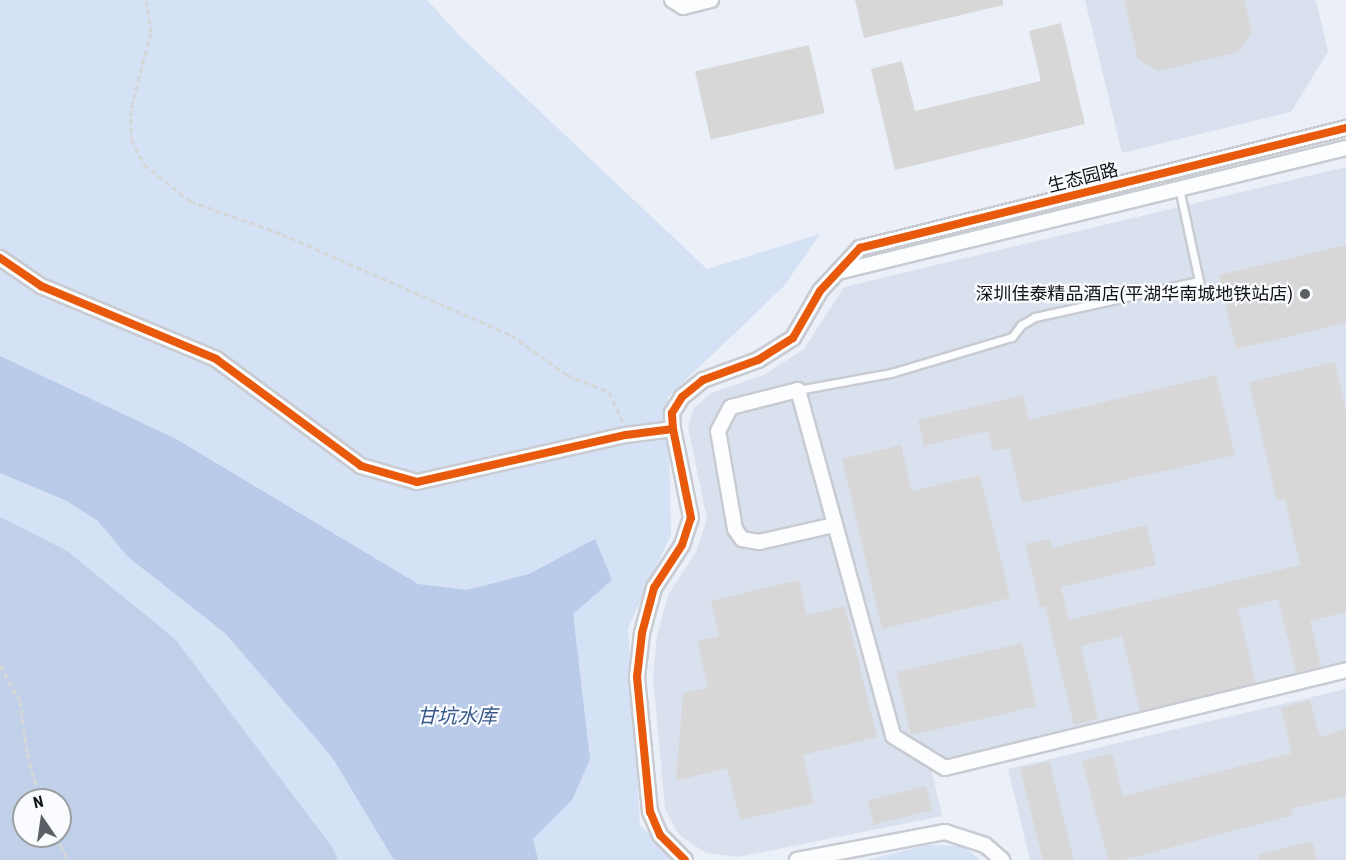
<!DOCTYPE html>
<html>
<head>
<meta charset="utf-8">
<style>
  body { margin:0 }
  #map { position:relative; width:1346px; height:860px; overflow:hidden; background:#ebeff7; font-family:"Roboto Condensed","Noto Sans SC",sans-serif }
  div>[style] { position:absolute }
  .built>* { inset:0; background:#d9e1ef }
  .green>* { inset:0; background:#d5e1f5 }
  .forest>* { inset:0; background:#c0d0e9 }
  .water>* { inset:0; background:#b9cbe9 }
  .building>* { inset:0; background:#d8d7d8; transform-origin:0 0 }
  .path>* { height:3px; margin-top:-1.5px; transform-origin:0; background:repeating-linear-gradient(90deg,#d5d6d8 0 6px,transparent 0 9px) }
  .roads { filter:drop-shadow(2px 0 #c8cbd1) drop-shadow(-2px 0 #c8cbd1) drop-shadow(0 2px #c8cbd1) drop-shadow(0 -2px #c8cbd1) }
  .service>* { height:7px; margin:-3.5px; padding:0 3.5px; transform-origin:3.5px; border-radius:3.5px; background:#fcfdfe }
  .minor>* { height:14px; margin:-7px; padding:0 7px; transform-origin:7px; border-radius:7px; background:#fcfdfe }
  .cycleway>* { height:8px; margin:-4px; padding:0 4px; transform-origin:4px; border-radius:4px; background:#e8590c }
  .dots>* { width:16px; height:16px; translate:-50% -50%; box-sizing:border-box; border:3px solid #f9fbfe; border-radius:50% }
  span { translate:-50% -50%; white-space:nowrap; text-align:center; line-height:1.15; -webkit-text-stroke:4.5px #f9fbfe; paint-order:stroke }
  .street-label { font-size:18px; color:#0f1216 }
  .poi-label { font-size:18px; color:#0f1216 }
  .right { translate:-100% -50%; text-align:right }
  .water-label { font-size:20px; color:#38588b; font-style:italic }
  .north { position:absolute; left:12px; top:788px; width:60px; height:60px; box-sizing:border-box; background:#f9fbfe; border:2px solid #9b9ea1; border-radius:50%; rotate:347deg; font-size:16px; font-weight:700; line-height:24px; text-align:center; color:#0f1216 }
  .north::after { content:''; display:block; margin:auto; width:21px; height:27px; background:#5c5f65; clip-path:polygon(50% 0,100% 100%,50% 72%,0 100%) }
</style>
</head>
<body>
<div id="map">
  <div class="built">
    <i style="clip-path:polygon(1085px 0,1316px 0,1328px 52px,1291px 112px,1122px 153px)"></i>
    <i style="clip-path:polygon(1346px 167px,1346px 664px,930px 763px,942px 816px,738px 857px,706px 853px,679px 835px,665px 809px,653px 677px,657px 636px,668px 595px,696px 552px,707px 519px,688px 427px,694px 408px,711px 393px,764px 375px,804px 349px,844px 287px)"></i>
    <i style="clip-path:polygon(1346px 689px,1346px 860px,1030px 860px,1008px 769px)"></i>
  </div>
  <div class="green">
    <i style="clip-path:polygon(evenodd,0 0,427px 0,461px 37px,707px 269px,820px 234px,784px 286px,668px 397px,671px 535px,628px 628px,640px 825px,674px 860px,0 860px,0 0,24px 800px,60px 800px,60px 836px,24px 836px,24px 800px)"></i>
    <i style="clip-path:polygon(927px 845px,962px 846px,981px 860px,867px 860px)"></i>
  </div>
  <div class="forest">
    <i style="clip-path:polygon(evenodd,0 517px,67px 551px,175px 639px,332px 847px,338px 860px,0 860px,0 517px,24px 800px,60px 800px,60px 836px,24px 836px,24px 800px)"></i>
  </div>
  <div class="water">
    <i style="clip-path:polygon(0 356px,176px 439px,418px 584px,467px 590px,529px 574px,595px 539px,612px 580px,573px 614px,590px 759px,572px 800px,533px 839px,538px 860px,394px 860px,332px 757px,225px 633px,128px 557px,98px 521px,67px 501px,0 473px)"></i>
  </div>
  <div class="building">
    <i style="clip-path:polygon(855px 0,1003px 0,1003px 5px,864px 38px)"></i>
    <i style="clip-path:polygon(1124px 0,1244px 0,1252px 32px,1239px 52px,1158px 71px,1138px 59px)"></i>
    <i style="clip-path:polygon(1061px 23px,1085px 124px,895px 170px,871px 69px,902px 61px,915px 111px,1041px 81px,1029px 31px)"></i>
    <i style="left:809px;top:45px;width:70px;height:117px;rotate:77deg"></i>
    <i style="clip-path:polygon(1346px 245px,1346px 323px,1236px 349px,1219px 275px)"></i>
    <i style="clip-path:polygon(1335px 362px,1346px 410px,1346px 612px,1310px 621px,1321px 667px,1296px 672px,1278px 599px,1238px 609px,1256px 683px,1140px 711px,1122px 636px,1081px 646px,1098px 719px,1074px 725px,1045px 606px,1040px 607px,1025px 544px,1050px 539px,1052px 548px,1146px 525px,1156px 565px,1061px 587px,1069px 620px,1300px 565px,1285px 499px,1277px 501px,1249px 382px)"></i>
    <i style="clip-path:polygon(1216px 375px,1235px 455px,1022px 503px,1009px 448px,993px 451px,988px 431px,924px 446px,918px 420px,1023px 395px,1029px 420px)"></i>
    <i style="clip-path:polygon(901px 445px,912px 491px,980px 475px,1010px 598px,882px 629px,842px 459px)"></i>
    <i style="clip-path:polygon(799px 580px,807px 615px,845px 606px,877px 737px,803px 755px,814px 803px,740px 820px,727px 768px,676px 781px,683px 693px,708px 688px,697px 641px,719px 636px,711px 601px)"></i>
    <i style="left:1022px;top:643px;width:65px;height:129px;rotate:77deg"></i>
    <i style="clip-path:polygon(1310px 700px,1320px 737px,1346px 729px,1346px 796px,1291px 809px,1293px 815px,1124px 860px,1108px 860px,1082px 761px,1112px 753px,1123px 796px,1292px 753px,1281px 708px)"></i>
    <i style="left:1049px;top:761px;width:102px;height:30px;rotate:76deg"></i>
    <i style="left:926px;top:786px;width:25px;height:60px;rotate:76deg"></i>
    <i style="clip-path:polygon(1312px 841px,1317px 860px,1259px 860px,1258px 855px)"></i>
  </div>
  <div class="path">
    <i style="left:146px;top:0;width:32px;rotate:81deg"></i>
    <i style="left:151px;top:32px;width:80px;rotate:104.6deg"></i>
    <i style="left:131px;top:109px;width:30px;rotate:90deg"></i>
    <i style="left:131px;top:139px;width:28px;rotate:63deg"></i>
    <i style="left:144px;top:164px;width:59px;rotate:38.8deg"></i>
    <i style="left:190px;top:201px;width:98px;rotate:19.7deg"></i>
    <i style="left:282px;top:234px;width:250px;rotate:23.8deg"></i>
    <i style="left:511px;top:335px;width:69px;rotate:35.5deg"></i>
    <i style="left:567px;top:375px;width:45px;rotate:22deg"></i>
    <i style="left:609px;top:392px;width:33px;rotate:65deg"></i>
    <i style="left:0;top:665px;width:41px;rotate:60.9deg"></i>
    <i style="left:20px;top:701px;width:52px;rotate:82.3deg"></i>
    <i style="left:27px;top:753px;width:49px;rotate:74.5deg"></i>
    <i style="left:56px;top:836px;width:27px;rotate:63deg"></i>
  </div>
  <div class="roads">
    <div class="service">
      <i style="left:798px;top:390px;width:95px;rotate:-10.4deg"></i>
      <i style="left:891px;top:373px;width:126px;rotate:-16.6deg"></i>
      <i style="left:1012px;top:337px;width:15px;rotate:-53deg"></i>
      <i style="left:1021px;top:325px;width:16px;rotate:-30deg"></i>
      <i style="left:1035px;top:317px;width:168px;rotate:-12.4deg"></i>
      <i style="left:1199px;top:281px;width:95px;rotate:-102.1deg"></i>
    </div>
    <div class="minor">
      <i style="left:672px;top:0;width:13px;rotate:32deg"></i>
      <i style="left:683px;top:7px;width:29px;rotate:-14deg"></i>
      <i style="left:0;top:258px;width:50px;rotate:34.3deg"></i>
      <i style="left:41px;top:286px;width:190px;rotate:22.6deg"></i>
      <i style="left:216px;top:359px;width:180px;rotate:36.4deg"></i>
      <i style="left:361px;top:466px;width:58px;rotate:15.9deg"></i>
      <i style="left:417px;top:482px;width:214px;rotate:-12.7deg"></i>
      <i style="left:626px;top:435px;width:47px;rotate:-7.3deg"></i>
      <i style="left:838px;top:272px;width:523px;rotate:-13.72deg"></i>
      <i style="left:834px;top:525px;width:77px;rotate:167.2deg"></i>
      <i style="left:759px;top:542px;width:17px;rotate:-170deg"></i>
      <i style="left:742px;top:539px;width:12px;rotate:-125deg"></i>
      <i style="left:735px;top:529px;width:99px;rotate:-99.8deg"></i>
      <i style="left:718px;top:431px;width:27px;rotate:-62deg"></i>
      <i style="left:731px;top:407px;width:69px;rotate:-14.2deg"></i>
      <i style="left:798px;top:390px;width:359px;rotate:74.6deg"></i>
      <i style="left:893px;top:736px;width:61px;rotate:31.6deg"></i>
      <i style="left:945px;top:768px;width:413px;rotate:-13.7deg"></i>
      <i style="left:685px;top:860px;width:35px;rotate:-135deg"></i>
      <i style="left:660px;top:835px;width:25px;rotate:-113deg"></i>
      <i style="left:650px;top:812px;width:136px;rotate:-95.5deg"></i>
      <i style="left:637px;top:677px;width:44px;rotate:-83.5deg"></i>
      <i style="left:642px;top:633px;width:47px;rotate:-75.1deg"></i>
      <i style="left:654px;top:588px;width:51px;rotate:-56.9deg"></i>
      <i style="left:682px;top:545px;width:28px;rotate:-72deg"></i>
      <i style="left:691px;top:518px;width:91px;rotate:-101.4deg"></i>
      <i style="left:673px;top:429px;width:16px;rotate:-94deg"></i>
      <i style="left:672px;top:413px;width:19px;rotate:-58deg"></i>
      <i style="left:682px;top:397px;width:27px;rotate:-39deg"></i>
      <i style="left:703px;top:380px;width:59px;rotate:-20deg"></i>
      <i style="left:758px;top:360px;width:41px;rotate:-32.2deg"></i>
      <i style="left:793px;top:338px;width:54px;rotate:-60.1deg"></i>
      <i style="left:820px;top:291px;width:59px;rotate:-47.1deg"></i>
      <i style="left:860px;top:248px;width:501px;rotate:-13.87deg"></i>
      <i style="left:797px;top:860px;width:151px;rotate:-10.7deg"></i>
      <i style="left:945px;top:832px;width:42px;rotate:18deg"></i>
      <i style="left:985px;top:845px;width:23px;rotate:41deg"></i>
    </div>
  </div>
  <div class="cycleway">
    <i style="left:0;top:258px;width:50px;rotate:34.3deg"></i>
    <i style="left:41px;top:286px;width:190px;rotate:22.6deg"></i>
    <i style="left:216px;top:359px;width:180px;rotate:36.4deg"></i>
    <i style="left:361px;top:466px;width:58px;rotate:15.9deg"></i>
    <i style="left:417px;top:482px;width:214px;rotate:-12.7deg"></i>
    <i style="left:626px;top:435px;width:47px;rotate:-7.3deg"></i>
    <i style="left:685px;top:860px;width:35px;rotate:-135deg"></i>
    <i style="left:660px;top:835px;width:25px;rotate:-113deg"></i>
    <i style="left:650px;top:812px;width:136px;rotate:-95.5deg"></i>
    <i style="left:637px;top:677px;width:44px;rotate:-83.5deg"></i>
    <i style="left:642px;top:633px;width:47px;rotate:-75.1deg"></i>
    <i style="left:654px;top:588px;width:51px;rotate:-56.9deg"></i>
    <i style="left:682px;top:545px;width:28px;rotate:-72deg"></i>
    <i style="left:691px;top:518px;width:91px;rotate:-101.4deg"></i>
    <i style="left:673px;top:429px;width:16px;rotate:-94deg"></i>
    <i style="left:672px;top:413px;width:19px;rotate:-58deg"></i>
    <i style="left:682px;top:397px;width:27px;rotate:-39deg"></i>
    <i style="left:703px;top:380px;width:59px;rotate:-20deg"></i>
    <i style="left:758px;top:360px;width:41px;rotate:-32.2deg"></i>
    <i style="left:793px;top:338px;width:54px;rotate:-60.1deg"></i>
    <i style="left:820px;top:291px;width:59px;rotate:-47.1deg"></i>
    <i style="left:860px;top:248px;width:501px;rotate:-13.87deg"></i>
  </div>
  <div class="dots">
    <i style="left:1305px;top:294px;background:#5c5f65"></i>
  </div>
  <div class="street-label">
    <span style="left:1083px;top:178px;rotate:-14deg">生态园路</span>
  </div>
  <div class="poi-label">
    <span class="right" style="left:1293px;top:294px">深圳佳泰精品酒店(平湖华南城地铁站店)</span>
  </div>
  <div class="water-label">
    <span style="left:457px;top:716px">甘坑水库</span>
  </div>
  <div class="north">N</div>
</div>
</body>
</html>
